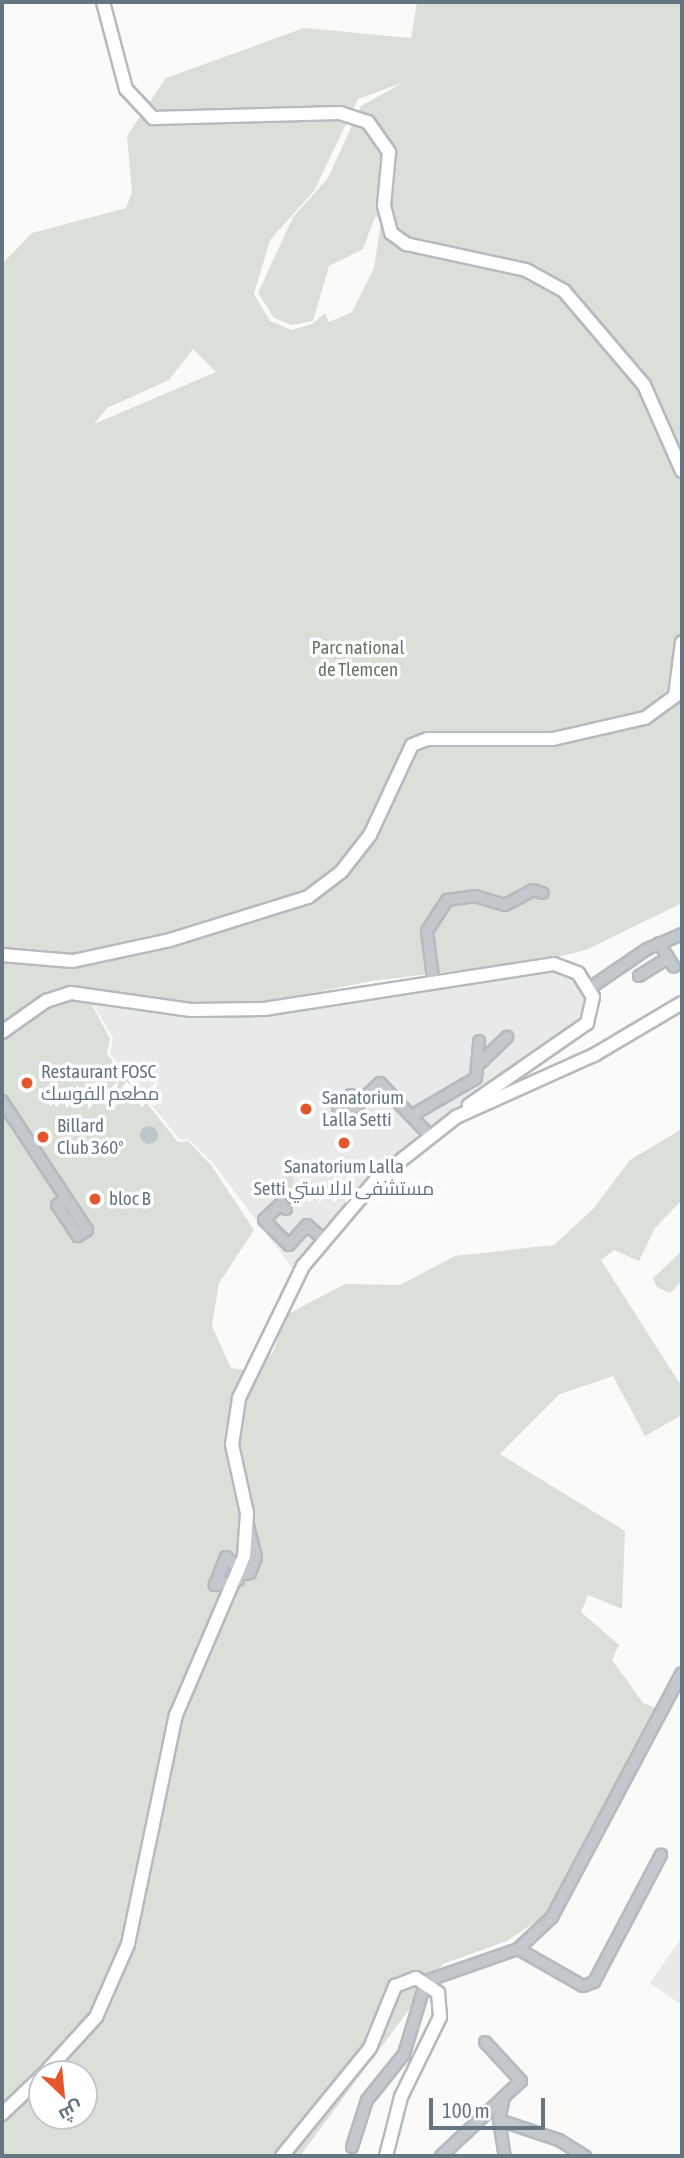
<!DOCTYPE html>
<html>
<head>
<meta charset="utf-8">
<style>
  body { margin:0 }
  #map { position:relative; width:684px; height:2158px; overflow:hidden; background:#fafaf8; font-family:"Asap Condensed",Cairo,sans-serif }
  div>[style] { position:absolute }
  .built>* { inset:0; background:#e8e9e9 }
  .green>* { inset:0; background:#dadfd7 }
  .water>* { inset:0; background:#bbc7cb }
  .round { border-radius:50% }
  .roads { filter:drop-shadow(2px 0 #b5babe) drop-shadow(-2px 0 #b5babe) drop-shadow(0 2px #b5babe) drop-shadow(0 -2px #b5babe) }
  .minor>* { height:10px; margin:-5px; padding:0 5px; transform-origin:5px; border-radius:5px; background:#c3c8cc }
  .major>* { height:12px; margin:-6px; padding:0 6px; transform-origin:6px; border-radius:6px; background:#fff }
  .dots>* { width:19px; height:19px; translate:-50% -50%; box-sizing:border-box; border:4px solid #fff; border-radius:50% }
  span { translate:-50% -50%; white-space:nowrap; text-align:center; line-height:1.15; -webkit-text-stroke:7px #fff; paint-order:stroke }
  .park-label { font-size:19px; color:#687a64 }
  .poi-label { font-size:19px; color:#657683 }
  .left { translate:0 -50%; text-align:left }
  .frame { position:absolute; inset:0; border:4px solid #657683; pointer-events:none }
  .north { position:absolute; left:28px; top:2060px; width:70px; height:70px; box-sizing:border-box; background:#fff; border:2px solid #c1c8cd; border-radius:50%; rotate:154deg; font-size:19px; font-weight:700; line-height:28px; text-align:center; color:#657683 }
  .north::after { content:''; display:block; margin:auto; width:24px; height:32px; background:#e4572e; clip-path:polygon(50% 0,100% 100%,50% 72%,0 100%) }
  .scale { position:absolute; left:429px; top:2098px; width:116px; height:32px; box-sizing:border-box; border:4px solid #657683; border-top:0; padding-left:9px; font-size:21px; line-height:24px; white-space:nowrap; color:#657683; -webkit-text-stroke:5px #fff; paint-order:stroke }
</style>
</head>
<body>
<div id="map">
  <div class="built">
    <i style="clip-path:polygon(555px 968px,573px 976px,585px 995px,579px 1024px,431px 1129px,341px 1212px,293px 1269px,213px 1163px,189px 1140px,179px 1139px,110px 1054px,113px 1038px,92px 1002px,193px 1014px)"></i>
    <i style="clip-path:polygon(682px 1937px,682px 2005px,650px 1983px)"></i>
  </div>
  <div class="green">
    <i style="clip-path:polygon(evenodd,417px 2px,682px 2px,682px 903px,586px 950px,545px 960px,372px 981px,261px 1003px,199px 1005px,86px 993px,110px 1039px,107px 1054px,178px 1142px,188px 1141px,211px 1165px,254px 1230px,219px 1283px,212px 1326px,231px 1368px,256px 1371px,273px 1352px,286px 1315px,345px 1284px,400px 1285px,455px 1256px,554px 1245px,593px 1209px,630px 1160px,682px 1129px,682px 1200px,655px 1228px,639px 1261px,614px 1250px,601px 1260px,682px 1387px,682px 1415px,645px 1436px,613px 1376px,560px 1394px,500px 1454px,625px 1531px,622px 1609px,588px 1595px,581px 1612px,619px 1645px,612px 1660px,643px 1703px,658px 1709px,548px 1913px,507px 1941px,443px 1964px,300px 2156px,2px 2156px,2px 264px,32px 233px,126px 208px,132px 192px,127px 136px,166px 78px,304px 28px,411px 38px,417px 2px,404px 82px,361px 106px,328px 178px,293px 217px,258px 293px,274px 318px,292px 325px,313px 321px,329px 266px,363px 249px,375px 217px,382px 216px,374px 268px,352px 312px,329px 322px,325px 313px,312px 324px,292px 330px,270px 321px,254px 294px,270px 240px,314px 191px,358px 99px,404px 82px,417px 2px,193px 349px,216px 372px,94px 424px,107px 408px,169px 380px,193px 349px,417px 2px,42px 2074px,84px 2074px,84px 2116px,42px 2116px,42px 2074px)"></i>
    <i style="clip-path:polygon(290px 1163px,295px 1190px,293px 1198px,285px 1182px)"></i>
    <i style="clip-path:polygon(682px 1251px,682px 1281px,670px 1293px,657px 1287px,653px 1278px)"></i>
  </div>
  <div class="water">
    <i class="round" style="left:140px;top:1126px;width:18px;height:18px"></i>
  </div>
  <div class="roads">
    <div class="minor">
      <i style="left:659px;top:943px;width:28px;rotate:58deg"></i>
      <i style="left:639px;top:976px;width:34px;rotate:-32deg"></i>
      <i style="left:433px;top:978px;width:47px;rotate:-97.3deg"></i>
      <i style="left:427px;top:931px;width:37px;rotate:-57deg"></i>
      <i style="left:447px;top:900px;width:28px;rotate:-8deg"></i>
      <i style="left:475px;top:896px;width:31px;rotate:17deg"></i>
      <i style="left:505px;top:905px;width:32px;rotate:-28deg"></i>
      <i style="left:533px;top:890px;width:10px;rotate:17deg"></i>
      <i style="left:590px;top:988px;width:69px;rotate:-34.4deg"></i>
      <i style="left:647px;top:949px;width:38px;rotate:-23deg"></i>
      <i style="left:477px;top:1066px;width:42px;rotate:-44deg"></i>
      <i style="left:2px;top:1101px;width:154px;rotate:56.6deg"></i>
      <i style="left:87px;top:1230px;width:11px;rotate:146deg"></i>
      <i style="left:78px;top:1236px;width:37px;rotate:-124deg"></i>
      <i style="left:57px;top:1205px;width:11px;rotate:-34deg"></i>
      <i style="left:359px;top:1103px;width:11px;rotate:-135deg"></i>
      <i style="left:351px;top:1095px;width:18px;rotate:137deg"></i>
      <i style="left:338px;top:1107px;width:11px;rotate:45deg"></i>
      <i style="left:346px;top:1115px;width:47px;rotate:-43.3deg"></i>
      <i style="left:380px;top:1083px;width:71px;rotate:46.7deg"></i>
      <i style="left:411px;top:1116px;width:75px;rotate:-30.3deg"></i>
      <i style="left:476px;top:1078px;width:37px;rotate:-85deg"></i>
      <i style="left:286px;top:1209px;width:7px;rotate:-135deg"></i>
      <i style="left:281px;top:1204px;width:23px;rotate:137deg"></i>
      <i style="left:264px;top:1220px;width:35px;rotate:45deg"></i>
      <i style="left:289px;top:1245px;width:27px;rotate:-48deg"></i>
      <i style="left:307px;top:1225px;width:21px;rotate:41deg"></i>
      <i style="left:240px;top:1575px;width:10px;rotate:-11deg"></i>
      <i style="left:250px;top:1573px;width:17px;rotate:-69deg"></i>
      <i style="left:256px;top:1557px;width:37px;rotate:-104deg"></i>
      <i style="left:238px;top:1580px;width:24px;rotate:168deg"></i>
      <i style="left:215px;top:1585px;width:30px;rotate:-69deg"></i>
      <i style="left:226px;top:1557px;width:20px;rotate:41deg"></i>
      <i style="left:518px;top:1949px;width:75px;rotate:29.6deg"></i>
      <i style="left:583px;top:1986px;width:12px;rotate:-20deg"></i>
      <i style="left:594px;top:1982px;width:144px;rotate:-62.2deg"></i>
      <i style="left:485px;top:2042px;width:53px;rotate:47.3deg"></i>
      <i style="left:521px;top:2081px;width:23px;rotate:137deg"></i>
      <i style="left:499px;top:2120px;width:63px;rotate:18.4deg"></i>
      <i style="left:559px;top:2140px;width:31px;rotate:32deg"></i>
      <i style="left:352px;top:2147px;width:49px;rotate:-72.3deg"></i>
      <i style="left:367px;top:2100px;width:59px;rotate:-51.2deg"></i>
      <i style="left:404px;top:2054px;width:76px;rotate:-73.2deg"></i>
      <i style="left:426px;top:1981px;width:97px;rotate:-19.2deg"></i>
      <i style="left:518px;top:1949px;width:47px;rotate:-43.3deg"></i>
      <i style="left:552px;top:1917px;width:276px;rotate:-62deg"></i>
      <i style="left:441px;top:2156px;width:86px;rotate:-43.1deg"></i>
      <i style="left:504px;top:2097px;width:24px;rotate:102deg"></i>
      <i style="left:499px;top:2120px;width:36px;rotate:81deg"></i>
    </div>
    <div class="major">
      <i style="left:103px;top:2px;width:90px;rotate:75.2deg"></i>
      <i style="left:126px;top:89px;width:40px;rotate:47deg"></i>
      <i style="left:153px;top:118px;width:187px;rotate:-1.5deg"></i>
      <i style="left:340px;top:113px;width:29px;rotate:18deg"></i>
      <i style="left:368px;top:122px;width:37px;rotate:55deg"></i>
      <i style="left:389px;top:152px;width:54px;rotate:95.3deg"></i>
      <i style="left:384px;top:206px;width:28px;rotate:75deg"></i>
      <i style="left:391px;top:233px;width:19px;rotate:36deg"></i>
      <i style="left:406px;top:244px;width:123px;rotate:12.2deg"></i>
      <i style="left:526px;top:270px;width:43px;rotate:28.9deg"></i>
      <i style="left:564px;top:291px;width:123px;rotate:49.6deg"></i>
      <i style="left:644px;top:385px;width:94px;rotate:66.2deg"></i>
      <i style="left:2px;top:955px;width:71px;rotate:4.8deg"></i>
      <i style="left:73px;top:961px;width:99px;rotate:-12.2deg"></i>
      <i style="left:170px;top:940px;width:145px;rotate:-17.3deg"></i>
      <i style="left:308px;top:897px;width:41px;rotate:-37.1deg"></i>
      <i style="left:341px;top:872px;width:47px;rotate:-51.9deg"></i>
      <i style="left:370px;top:835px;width:99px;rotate:-65deg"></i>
      <i style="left:412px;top:745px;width:17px;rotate:-21deg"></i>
      <i style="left:428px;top:739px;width:125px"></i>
      <i style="left:553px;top:739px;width:94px;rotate:-12.9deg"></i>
      <i style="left:645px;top:718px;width:37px;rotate:-36deg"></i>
      <i style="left:675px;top:696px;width:54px;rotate:-82.6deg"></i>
      <i style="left:2px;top:1032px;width:54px;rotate:-35.2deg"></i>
      <i style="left:46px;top:1001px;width:26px;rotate:-18deg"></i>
      <i style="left:71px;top:993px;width:121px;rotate:8.1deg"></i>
      <i style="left:191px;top:1010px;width:73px;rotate:-0.8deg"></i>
      <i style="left:264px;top:1009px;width:293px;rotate:-8.8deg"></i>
      <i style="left:554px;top:964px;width:26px;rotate:21deg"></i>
      <i style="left:578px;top:973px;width:28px;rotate:58deg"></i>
      <i style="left:593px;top:997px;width:27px;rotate:103deg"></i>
      <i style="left:587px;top:1023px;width:144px;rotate:145.2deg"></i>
      <i style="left:44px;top:2074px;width:77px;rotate:-47.6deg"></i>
      <i style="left:96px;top:2017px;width:80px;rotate:-66.3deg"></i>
      <i style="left:128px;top:1944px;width:234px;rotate:-78.2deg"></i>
      <i style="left:176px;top:1715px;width:173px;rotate:-66.8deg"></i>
      <i style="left:244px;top:1556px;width:43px;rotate:-86deg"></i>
      <i style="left:247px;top:1513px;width:70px;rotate:-102.4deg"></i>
      <i style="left:232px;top:1445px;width:48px;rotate:-81.5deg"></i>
      <i style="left:239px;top:1398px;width:147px;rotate:-64.1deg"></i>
      <i style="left:303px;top:1266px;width:113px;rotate:-49.7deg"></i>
      <i style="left:376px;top:1180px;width:102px;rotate:-38.2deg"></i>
      <i style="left:456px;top:1117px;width:151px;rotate:-24.2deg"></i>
      <i style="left:594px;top:1055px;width:102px;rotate:-30.6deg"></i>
      <i style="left:2px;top:2114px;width:55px;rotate:-43.5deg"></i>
      <i style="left:282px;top:2156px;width:139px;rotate:-50.8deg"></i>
      <i style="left:370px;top:2048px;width:67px;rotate:-68deg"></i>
      <i style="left:395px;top:1986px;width:22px;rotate:-21deg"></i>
      <i style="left:416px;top:1978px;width:27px;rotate:34deg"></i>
      <i style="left:438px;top:1993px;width:24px;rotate:85deg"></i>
      <i style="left:440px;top:2017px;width:89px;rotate:116deg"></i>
      <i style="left:401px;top:2097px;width:61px;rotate:104.3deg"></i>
    </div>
  </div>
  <div class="dots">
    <i style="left:27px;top:1083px;background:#e4572e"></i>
    <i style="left:306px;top:1109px;background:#e4572e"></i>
    <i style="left:43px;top:1137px;background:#e4572e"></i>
    <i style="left:344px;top:1143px;background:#e4572e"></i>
    <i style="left:95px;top:1199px;background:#e4572e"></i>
  </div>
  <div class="park-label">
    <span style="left:358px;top:659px">Parc national<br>de Tlemcen</span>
  </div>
  <div class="poi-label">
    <span class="left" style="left:41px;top:1083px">Restaurant FOSC<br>مطعم الفوسك</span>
    <span class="left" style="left:322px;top:1109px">Sanatorium<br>Lalla Setti</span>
    <span class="left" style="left:57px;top:1137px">Billard<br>Club 360°</span>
    <span style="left:344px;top:1178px">Sanatorium Lalla<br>Setti مستشفى لالا ستي</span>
    <span class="left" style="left:109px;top:1199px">bloc B</span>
  </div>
  <div class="frame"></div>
  <div class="north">ش</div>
  <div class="scale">100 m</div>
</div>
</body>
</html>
